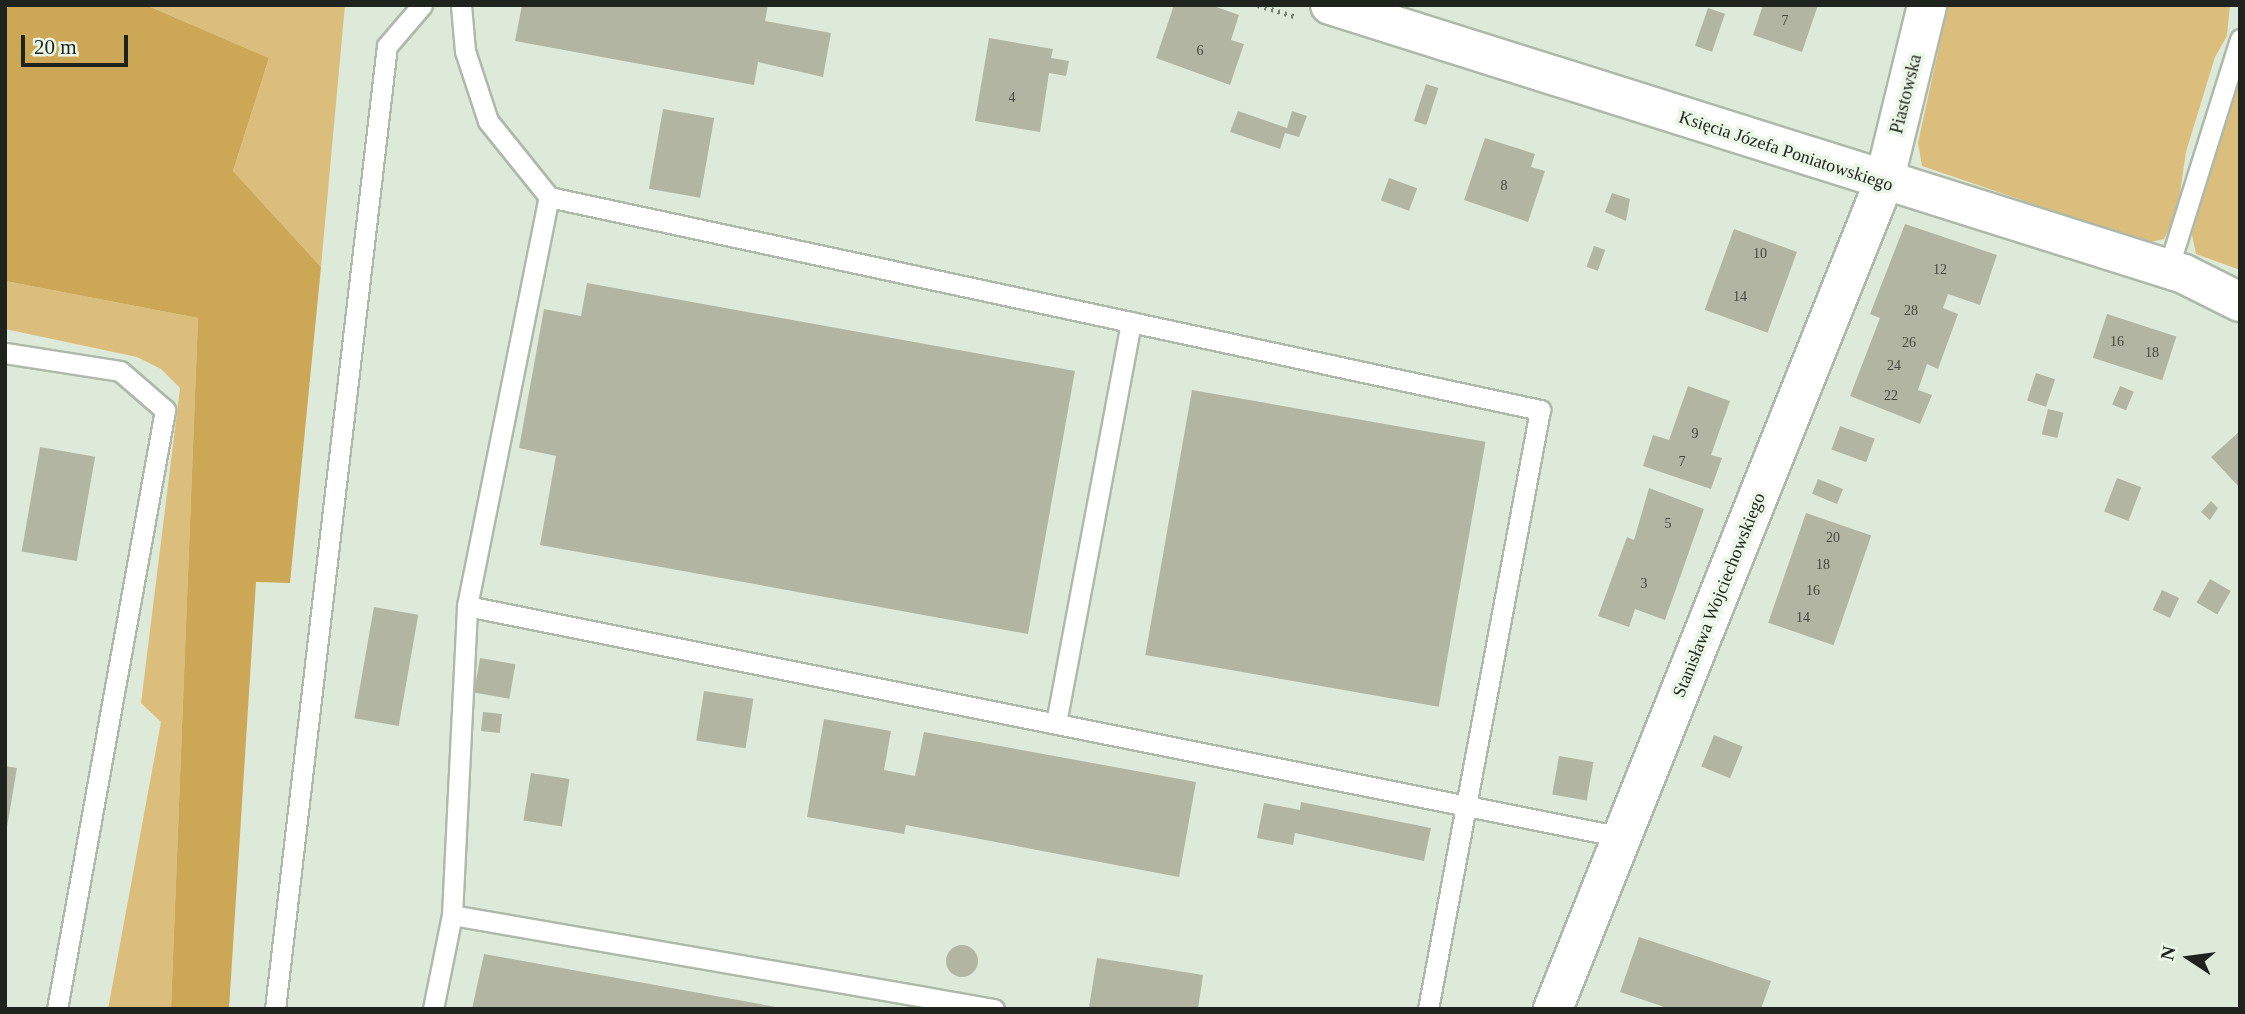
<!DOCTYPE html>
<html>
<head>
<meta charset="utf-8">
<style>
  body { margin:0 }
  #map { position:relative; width:2245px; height:1014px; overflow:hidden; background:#deead9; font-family:Georgia,serif }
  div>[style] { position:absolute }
  .green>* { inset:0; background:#dcbe7c }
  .forest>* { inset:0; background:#cca755 }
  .building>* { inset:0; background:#b3b5a3; transform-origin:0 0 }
  .round { border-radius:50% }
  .path>* { height:4.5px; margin-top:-2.25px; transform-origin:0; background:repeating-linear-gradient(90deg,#798176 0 2px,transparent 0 7px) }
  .roads { filter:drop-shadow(2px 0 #adb9a9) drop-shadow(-2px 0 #adb9a9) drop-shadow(0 2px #adb9a9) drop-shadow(0 -2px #adb9a9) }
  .service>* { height:19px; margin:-9.5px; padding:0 9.5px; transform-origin:9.5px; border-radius:9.5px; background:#fff }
  .minor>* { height:38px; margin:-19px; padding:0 19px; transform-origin:19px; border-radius:19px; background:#fff }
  span { translate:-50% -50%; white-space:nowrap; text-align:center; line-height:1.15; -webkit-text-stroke:7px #ebf7e6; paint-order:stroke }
  .number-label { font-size:14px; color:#44483e }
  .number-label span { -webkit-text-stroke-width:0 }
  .street-label { font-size:18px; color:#1f231d }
  .frame { position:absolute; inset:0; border:7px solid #1f231d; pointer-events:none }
  .north { position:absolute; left:2154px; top:923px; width:70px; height:70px; -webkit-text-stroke:5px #ebf7e6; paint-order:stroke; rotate:283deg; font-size:19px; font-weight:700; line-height:28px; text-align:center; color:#1f231d }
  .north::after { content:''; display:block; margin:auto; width:24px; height:32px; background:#1f231d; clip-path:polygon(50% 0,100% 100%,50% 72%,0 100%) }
  .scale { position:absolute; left:21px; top:35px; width:107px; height:32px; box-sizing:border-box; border:4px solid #1f231d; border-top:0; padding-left:9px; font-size:21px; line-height:24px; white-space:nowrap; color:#1f231d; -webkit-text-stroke:5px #ebf7e6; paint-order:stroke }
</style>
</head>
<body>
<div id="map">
  <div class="green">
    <i style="clip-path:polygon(146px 5px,345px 5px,321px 267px,233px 171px,269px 58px)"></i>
    <i style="clip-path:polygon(1948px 5px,2230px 5px,2227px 36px,2215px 57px,2186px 152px,2177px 213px,2164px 239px,2147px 243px,1922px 166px,1918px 143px)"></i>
    <i style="clip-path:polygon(2240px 71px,2240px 270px,2196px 254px,2192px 235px)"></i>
    <i style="clip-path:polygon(5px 281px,198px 318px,171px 1009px,108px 1009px,161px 722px,141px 703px,180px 388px,161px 369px,137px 357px,5px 329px)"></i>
  </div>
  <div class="forest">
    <i style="clip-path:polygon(5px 5px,146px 5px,269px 58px,233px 171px,321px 267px,290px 583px,256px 582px,229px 1009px,171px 1009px,198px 318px,5px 281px)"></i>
  </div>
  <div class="building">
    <i style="clip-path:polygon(522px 5px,768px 5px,765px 21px,831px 33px,823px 77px,758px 62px,754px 85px,515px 41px)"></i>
    <i style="clip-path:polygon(1174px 5px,1211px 5px,1239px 15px,1231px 40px,1244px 44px,1230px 85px,1156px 58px)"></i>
    <i style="clip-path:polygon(1763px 5px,1818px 5px,1802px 52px,1753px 35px)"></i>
    <i style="left:1708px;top:8px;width:18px;height:40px;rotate:19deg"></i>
    <i style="clip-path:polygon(989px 38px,1053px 49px,1051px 58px,1069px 61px,1066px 76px,1049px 73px,1040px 132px,975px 121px)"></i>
    <i style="left:1426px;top:84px;width:13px;height:39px;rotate:18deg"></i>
    <i style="left:663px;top:109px;width:52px;height:81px;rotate:10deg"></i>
    <i style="clip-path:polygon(1238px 111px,1287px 128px,1292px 111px,1307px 116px,1299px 137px,1285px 133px,1280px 149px,1230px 132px)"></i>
    <i style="clip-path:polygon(1485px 138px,1535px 154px,1531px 167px,1545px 171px,1528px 222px,1464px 200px)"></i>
    <i style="left:1389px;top:178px;width:30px;height:24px;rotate:20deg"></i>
    <i style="clip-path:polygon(1612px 193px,1630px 199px,1626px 221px,1605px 212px)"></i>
    <i style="clip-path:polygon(1905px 224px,1997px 255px,1980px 305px,1948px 294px,1943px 308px,1958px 314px,1938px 369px,1927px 364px,1918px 390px,1932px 395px,1920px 424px,1850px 396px,1880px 318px,1870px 314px)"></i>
    <i style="left:1734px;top:229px;width:67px;height:86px;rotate:20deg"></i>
    <i style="left:1594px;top:246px;width:12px;height:22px;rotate:20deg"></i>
    <i style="clip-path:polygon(587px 283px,1075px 371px,1028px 634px,540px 545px,556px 456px,519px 448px,544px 309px,581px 316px)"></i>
    <i style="left:2107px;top:314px;width:73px;height:46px;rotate:18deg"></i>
    <i style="left:2036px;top:373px;width:20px;height:29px;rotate:18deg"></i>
    <i style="clip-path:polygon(1688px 386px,1730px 401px,1711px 455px,1722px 458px,1711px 489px,1643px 466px,1653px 435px,1669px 440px)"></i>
    <i style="left:2120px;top:386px;width:15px;height:20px;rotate:23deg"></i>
    <i style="left:1192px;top:390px;width:298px;height:269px;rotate:10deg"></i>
    <i style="left:2048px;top:409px;width:16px;height:26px;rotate:14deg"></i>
    <i style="left:1840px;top:426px;width:37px;height:25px;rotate:20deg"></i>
    <i style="clip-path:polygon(2240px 431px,2240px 488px,2211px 457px)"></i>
    <i style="left:40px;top:447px;width:56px;height:106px;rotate:10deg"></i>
    <i style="left:2117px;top:478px;width:26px;height:36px;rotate:21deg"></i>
    <i style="left:1818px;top:479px;width:27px;height:16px;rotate:22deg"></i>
    <i style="clip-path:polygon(1649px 488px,1704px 509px,1665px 620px,1635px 609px,1629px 627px,1598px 616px,1627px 537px,1634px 540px)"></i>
    <i style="clip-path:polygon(2211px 501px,2218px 508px,2210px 520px,2201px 512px)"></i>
    <i style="left:1806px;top:513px;width:69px;height:116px;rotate:19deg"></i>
    <i style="left:2210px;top:579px;width:24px;height:27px;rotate:30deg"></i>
    <i style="left:2162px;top:590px;width:19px;height:22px;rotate:25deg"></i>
    <i style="left:374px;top:607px;width:45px;height:113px;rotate:10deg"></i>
    <i style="left:480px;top:658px;width:36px;height:35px;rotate:10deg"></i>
    <i style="left:704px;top:691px;width:50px;height:50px;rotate:9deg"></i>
    <i style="left:483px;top:712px;width:19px;height:19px;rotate:6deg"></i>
    <i style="clip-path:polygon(824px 719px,891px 731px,884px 770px,915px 776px,924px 732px,1196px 782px,1179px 877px,906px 825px,904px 834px,807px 817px)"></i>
    <i style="left:1714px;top:735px;width:31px;height:34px;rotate:22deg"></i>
    <i style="left:1559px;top:756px;width:35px;height:39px;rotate:10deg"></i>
    <i style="clip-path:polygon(5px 766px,17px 768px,7px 827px,5px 827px)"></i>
    <i style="left:531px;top:773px;width:39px;height:48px;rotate:9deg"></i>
    <i style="clip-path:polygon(1301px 802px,1431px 828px,1424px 861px,1295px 833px,1293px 845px,1257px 838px,1264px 803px,1300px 810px)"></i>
    <i style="clip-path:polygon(1639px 937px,1771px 981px,1761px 1009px,1670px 1009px,1620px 992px)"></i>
    <i class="round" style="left:946px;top:945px;width:32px;height:32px"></i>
    <i style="clip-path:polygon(484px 954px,776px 1007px,776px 1009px,472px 1009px)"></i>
    <i style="clip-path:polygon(1097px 958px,1203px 975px,1198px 1009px,1089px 1007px)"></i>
  </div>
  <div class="path">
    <i style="left:1258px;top:5px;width:41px;rotate:17.1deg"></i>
  </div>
  <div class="roads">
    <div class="service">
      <i style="left:461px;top:5px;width:46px;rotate:85deg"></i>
      <i style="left:465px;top:51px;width:74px;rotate:71.8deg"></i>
      <i style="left:488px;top:121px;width:97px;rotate:51.2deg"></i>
      <i style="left:549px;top:197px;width:1014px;rotate:12.13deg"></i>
      <i style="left:1540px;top:410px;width:609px;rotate:100.59deg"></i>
      <i style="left:2168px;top:269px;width:241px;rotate:-72.6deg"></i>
      <i style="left:5px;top:353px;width:116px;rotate:8.9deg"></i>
      <i style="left:120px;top:371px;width:60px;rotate:40.9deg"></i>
      <i style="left:165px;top:410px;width:609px;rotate:100.22deg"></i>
      <i style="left:467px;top:606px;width:1178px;rotate:11.31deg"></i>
      <i style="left:1056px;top:723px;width:408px;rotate:-79.4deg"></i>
      <i style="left:452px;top:915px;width:550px;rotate:9.84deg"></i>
      <i style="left:275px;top:1009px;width:969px;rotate:-83.37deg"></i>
      <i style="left:387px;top:46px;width:54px;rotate:-49.5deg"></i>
      <i style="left:433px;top:1009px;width:96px;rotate:-78.6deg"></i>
      <i style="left:452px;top:915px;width:309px;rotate:-87.2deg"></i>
      <i style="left:467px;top:606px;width:417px;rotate:-78.7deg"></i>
    </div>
    <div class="minor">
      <i style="left:1330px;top:5px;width:895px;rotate:17.48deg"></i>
      <i style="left:2184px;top:274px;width:63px;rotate:26.6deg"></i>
      <i style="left:1553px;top:1009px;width:891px;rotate:-68.19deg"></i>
      <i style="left:1884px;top:182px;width:182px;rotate:-76.3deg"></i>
    </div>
  </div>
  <div class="number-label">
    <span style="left:1785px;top:21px">7</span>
    <span style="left:1200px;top:51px">6</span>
    <span style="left:1012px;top:98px">4</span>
    <span style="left:1504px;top:186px">8</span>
    <span style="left:1760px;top:254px">10</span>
    <span style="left:1940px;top:270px">12</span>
    <span style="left:1740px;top:297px">14</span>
    <span style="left:1911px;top:311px">28</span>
    <span style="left:2117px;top:342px">16</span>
    <span style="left:1909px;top:343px">26</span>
    <span style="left:2152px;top:353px">18</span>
    <span style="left:1894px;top:366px">24</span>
    <span style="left:1891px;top:396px">22</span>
    <span style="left:1695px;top:434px">9</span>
    <span style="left:1682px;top:462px">7</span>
    <span style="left:1668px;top:524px">5</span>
    <span style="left:1833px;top:538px">20</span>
    <span style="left:1823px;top:565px">18</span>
    <span style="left:1644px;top:584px">3</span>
    <span style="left:1813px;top:591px">16</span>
    <span style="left:1803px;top:618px">14</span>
  </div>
  <div class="street-label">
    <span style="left:1906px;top:94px;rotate:-76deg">Piastowska</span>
    <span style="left:1786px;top:151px;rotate:18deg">Księcia Józefa Poniatowskiego</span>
    <span style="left:1719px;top:595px;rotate:-68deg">Stanisława Wojciechowskiego</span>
  </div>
  <div class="frame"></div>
  <div class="north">N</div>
  <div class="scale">20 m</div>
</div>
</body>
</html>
